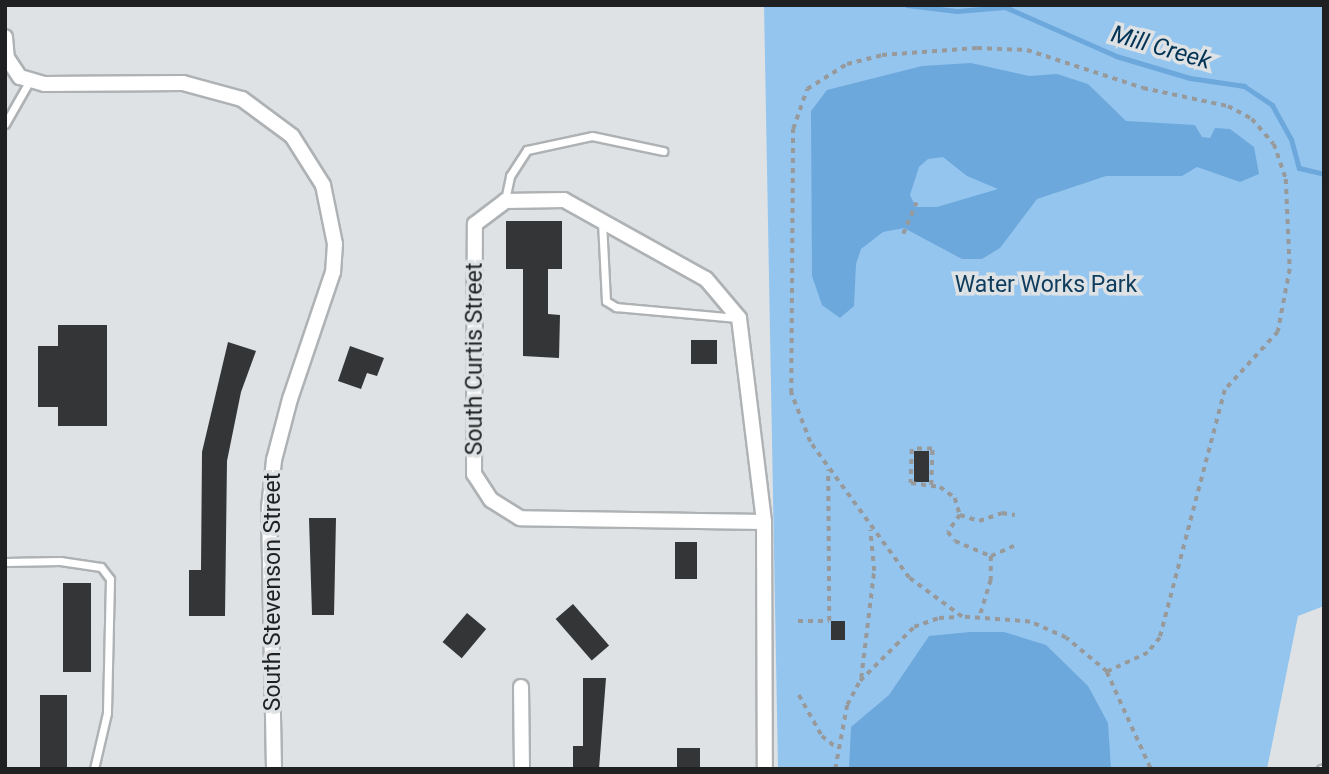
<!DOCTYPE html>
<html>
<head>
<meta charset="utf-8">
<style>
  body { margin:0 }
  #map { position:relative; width:1329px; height:774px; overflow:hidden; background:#dfe2e4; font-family:Roboto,sans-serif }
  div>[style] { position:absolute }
  .green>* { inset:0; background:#94c5ef }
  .water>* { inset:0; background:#6ca8db }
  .stream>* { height:5px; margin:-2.5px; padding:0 2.5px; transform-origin:2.5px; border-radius:2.5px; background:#6ca8db }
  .building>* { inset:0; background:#333537; transform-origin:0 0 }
  .path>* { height:3.5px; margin-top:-1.75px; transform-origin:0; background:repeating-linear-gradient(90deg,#97999a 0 5px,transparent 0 10px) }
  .roads { filter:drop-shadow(2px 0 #afb2b4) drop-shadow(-2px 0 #afb2b4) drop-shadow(0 2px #afb2b4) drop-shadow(0 -2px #afb2b4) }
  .lane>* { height:7px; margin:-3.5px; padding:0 3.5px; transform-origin:3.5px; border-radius:3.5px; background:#fff }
  .street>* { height:14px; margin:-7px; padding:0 7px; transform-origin:7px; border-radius:7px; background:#fff }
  span { translate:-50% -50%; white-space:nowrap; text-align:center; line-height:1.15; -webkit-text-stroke:7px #dfe2e4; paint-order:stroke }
  .park-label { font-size:23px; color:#0e3c5d }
  .street-label { font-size:23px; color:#1f2021 }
  .water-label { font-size:24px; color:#033455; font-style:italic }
  .frame { position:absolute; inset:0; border:7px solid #1f2021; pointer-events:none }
</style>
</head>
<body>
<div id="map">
  <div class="green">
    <i style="clip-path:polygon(764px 5px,1324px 5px,1324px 606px,1298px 616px,1267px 769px,778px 769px)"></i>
  </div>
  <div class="water">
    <i style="clip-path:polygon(evenodd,971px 63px,1029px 76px,1057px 74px,1088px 84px,1126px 121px,1195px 125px,1202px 137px,1210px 138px,1215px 128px,1230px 129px,1254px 147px,1259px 174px,1240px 182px,1197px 167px,1182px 176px,1106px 176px,1037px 199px,1000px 248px,982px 259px,962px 259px,904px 228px,883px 232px,861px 249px,856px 264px,854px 306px,840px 318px,822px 305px,812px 276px,811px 111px,827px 90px,922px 66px,971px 63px,943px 157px,967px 176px,998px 189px,937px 207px,916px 207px,910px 195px,919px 167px,928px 159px,943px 157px)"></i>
    <i style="clip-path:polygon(970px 632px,1004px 632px,1046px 645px,1088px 686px,1108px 723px,1111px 769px,849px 769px,851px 727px,889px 695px,929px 636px)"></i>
  </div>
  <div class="stream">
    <i style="left:907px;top:5px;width:50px;rotate:6.8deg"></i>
    <i style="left:957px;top:11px;width:48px;rotate:-4.8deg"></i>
    <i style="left:1005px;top:7px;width:121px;rotate:23.8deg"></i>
    <i style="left:1116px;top:56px;width:77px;rotate:16.6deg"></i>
    <i style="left:1190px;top:78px;width:55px;rotate:8.4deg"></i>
    <i style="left:1244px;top:86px;width:34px;rotate:34deg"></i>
    <i style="left:1272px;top:105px;width:39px;rotate:61deg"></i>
    <i style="left:1291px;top:139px;width:30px;rotate:75deg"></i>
    <i style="left:1299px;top:168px;width:26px;rotate:13deg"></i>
  </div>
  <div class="building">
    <i style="clip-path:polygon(506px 221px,562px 221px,562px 269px,548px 269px,548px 314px,560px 315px,559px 358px,523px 356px,523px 269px,506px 269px)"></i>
    <i style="clip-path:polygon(58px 325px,107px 325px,107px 426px,58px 426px,58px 407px,38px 407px,38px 346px,58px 346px)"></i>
    <i style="left:691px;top:340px;width:26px;height:24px"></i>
    <i style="clip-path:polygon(228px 342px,256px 351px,241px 392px,227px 461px,225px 616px,189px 616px,189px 570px,201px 570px,202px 452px)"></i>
    <i style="clip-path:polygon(350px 346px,384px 358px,377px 376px,367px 373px,361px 389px,338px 381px)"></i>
    <i style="left:914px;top:451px;width:15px;height:31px"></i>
    <i style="clip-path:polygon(309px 518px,336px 518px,334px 615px,312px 615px)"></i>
    <i style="left:675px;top:542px;width:22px;height:37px"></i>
    <i style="left:63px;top:583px;width:28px;height:89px"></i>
    <i style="left:573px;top:604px;width:55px;height:23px;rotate:49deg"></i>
    <i style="left:467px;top:613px;width:25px;height:38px;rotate:40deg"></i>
    <i style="left:831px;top:621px;width:14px;height:19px"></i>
    <i style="clip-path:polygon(583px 678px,606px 678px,599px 769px,573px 769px,573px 746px,583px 746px)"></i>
    <i style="left:40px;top:695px;width:27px;height:74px"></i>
    <i style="left:677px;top:748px;width:23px;height:21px"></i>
  </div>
  <div class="path">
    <i style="left:977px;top:48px;width:50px;rotate:2.3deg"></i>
    <i style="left:1027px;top:50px;width:122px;rotate:18.1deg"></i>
    <i style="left:1143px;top:88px;width:87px;rotate:12deg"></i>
    <i style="left:1228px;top:106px;width:27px;rotate:28deg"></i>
    <i style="left:1252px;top:119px;width:33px;rotate:49deg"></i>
    <i style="left:1274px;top:144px;width:37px;rotate:71deg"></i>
    <i style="left:1286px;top:179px;width:90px;rotate:87.5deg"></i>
    <i style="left:1290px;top:269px;width:64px;rotate:100.8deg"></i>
    <i style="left:1278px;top:332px;width:79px;rotate:132.4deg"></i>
    <i style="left:1225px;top:390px;width:256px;rotate:104.7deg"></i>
    <i style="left:1160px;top:638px;width:19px;rotate:129deg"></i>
    <i style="left:1148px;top:653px;width:45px;rotate:155.1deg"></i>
    <i style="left:1107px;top:672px;width:53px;rotate:-140.3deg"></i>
    <i style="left:1066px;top:638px;width:39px;rotate:-156deg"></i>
    <i style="left:1030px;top:622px;width:68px;rotate:-175.8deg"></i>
    <i style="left:962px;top:617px;width:66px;rotate:-143.7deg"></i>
    <i style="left:909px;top:578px;width:168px;rotate:-126.1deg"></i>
    <i style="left:810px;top:442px;width:53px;rotate:-111.2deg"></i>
    <i style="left:791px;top:393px;width:264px;rotate:-89.6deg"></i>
    <i style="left:793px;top:129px;width:42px;rotate:-70.7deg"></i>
    <i style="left:807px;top:89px;width:47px;rotate:-32deg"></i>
    <i style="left:847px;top:64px;width:36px;rotate:-14deg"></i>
    <i style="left:882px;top:55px;width:95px;rotate:-4.2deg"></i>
    <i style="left:903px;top:234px;width:34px;rotate:-67deg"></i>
    <i style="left:931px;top:485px;width:36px;rotate:-88deg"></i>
    <i style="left:932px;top:449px;width:20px;rotate:180deg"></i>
    <i style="left:912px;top:449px;width:34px;rotate:92deg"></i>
    <i style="left:911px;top:483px;width:29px;rotate:8deg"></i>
    <i style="left:940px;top:487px;width:19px;rotate:36deg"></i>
    <i style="left:955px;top:498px;width:18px;rotate:74deg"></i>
    <i style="left:960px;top:515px;width:20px;rotate:18deg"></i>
    <i style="left:979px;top:521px;width:24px;rotate:-19deg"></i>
    <i style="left:1002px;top:513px;width:13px;rotate:9deg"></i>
    <i style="left:960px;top:515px;width:21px;rotate:125deg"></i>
    <i style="left:948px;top:532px;width:11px;rotate:52deg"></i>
    <i style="left:955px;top:541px;width:39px;rotate:23deg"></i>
    <i style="left:991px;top:556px;width:24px;rotate:90deg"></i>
    <i style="left:991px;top:580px;width:39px;rotate:107deg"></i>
    <i style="left:991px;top:556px;width:27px;rotate:-24deg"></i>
    <i style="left:798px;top:621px;width:31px"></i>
    <i style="left:829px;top:621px;width:151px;rotate:-90.4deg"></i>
    <i style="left:1107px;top:672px;width:107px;rotate:65.6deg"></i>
    <i style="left:861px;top:678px;width:108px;rotate:-83.1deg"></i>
    <i style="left:874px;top:571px;width:41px;rotate:-95.6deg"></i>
    <i style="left:799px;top:695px;width:47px;rotate:60.7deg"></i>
    <i style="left:822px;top:736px;width:19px;rotate:39deg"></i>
    <i style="left:835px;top:769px;width:65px;rotate:-79.4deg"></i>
    <i style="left:847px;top:705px;width:27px;rotate:-62deg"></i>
    <i style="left:860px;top:681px;width:76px;rotate:-45deg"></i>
    <i style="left:914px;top:627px;width:27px;rotate:-20deg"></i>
    <i style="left:939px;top:618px;width:20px;rotate:-3deg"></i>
  </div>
  <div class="roads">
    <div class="lane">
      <i style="left:5px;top:124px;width:51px;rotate:-60.4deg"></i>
      <i style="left:505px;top:200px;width:25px;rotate:-78deg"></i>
      <i style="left:510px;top:176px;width:31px;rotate:-57deg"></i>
      <i style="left:527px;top:150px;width:66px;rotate:-12.2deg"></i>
      <i style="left:592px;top:136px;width:73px;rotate:11.9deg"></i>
      <i style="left:602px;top:222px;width:79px;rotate:87.1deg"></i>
      <i style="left:606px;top:301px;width:12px;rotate:31deg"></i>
      <i style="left:616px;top:307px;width:121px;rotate:5.2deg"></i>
      <i style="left:5px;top:562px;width:55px;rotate:-1deg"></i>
      <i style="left:60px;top:561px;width:41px;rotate:8.3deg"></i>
      <i style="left:101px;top:567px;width:15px;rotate:53deg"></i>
      <i style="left:110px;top:579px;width:134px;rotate:91.3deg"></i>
      <i style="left:107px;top:713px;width:57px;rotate:103.1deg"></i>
      <i style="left:1321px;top:769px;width:3px;rotate:-18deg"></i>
    </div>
    <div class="street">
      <i style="left:5px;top:37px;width:21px;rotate:85deg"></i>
      <i style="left:7px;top:58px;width:23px;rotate:56deg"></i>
      <i style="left:20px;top:77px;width:25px;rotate:16deg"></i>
      <i style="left:44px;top:84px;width:139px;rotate:-0.4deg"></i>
      <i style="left:183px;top:83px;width:61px;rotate:15.2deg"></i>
      <i style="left:242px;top:99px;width:62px;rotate:36.5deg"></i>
      <i style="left:292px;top:136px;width:58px;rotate:57.7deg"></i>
      <i style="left:323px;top:185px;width:60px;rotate:78.5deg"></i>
      <i style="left:335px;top:244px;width:28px;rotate:94deg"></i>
      <i style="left:333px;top:272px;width:134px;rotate:108.7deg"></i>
      <i style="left:290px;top:399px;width:63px;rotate:104.7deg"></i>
      <i style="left:274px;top:460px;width:48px;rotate:95.9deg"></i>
      <i style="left:269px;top:508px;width:261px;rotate:88.9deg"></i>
      <i style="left:764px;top:522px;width:244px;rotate:-179.1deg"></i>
      <i style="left:520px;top:518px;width:34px;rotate:-148deg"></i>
      <i style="left:491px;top:500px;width:31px;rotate:-123deg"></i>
      <i style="left:474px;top:474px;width:250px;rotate:-89.8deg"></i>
      <i style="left:475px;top:224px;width:38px;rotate:-37deg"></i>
      <i style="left:505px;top:201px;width:59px;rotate:-1deg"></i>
      <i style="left:564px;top:200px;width:162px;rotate:29.1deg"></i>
      <i style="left:706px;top:279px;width:51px;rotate:49.8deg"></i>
      <i style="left:739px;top:318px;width:206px;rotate:83deg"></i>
      <i style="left:764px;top:522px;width:247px;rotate:89.8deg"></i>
      <i style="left:521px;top:687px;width:82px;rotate:89.3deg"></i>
    </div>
  </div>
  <div class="park-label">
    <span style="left:1046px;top:285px">Water Works Park</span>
  </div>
  <div class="street-label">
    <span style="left:475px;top:359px;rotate:-90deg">South Curtis Street</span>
    <span style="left:273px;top:592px;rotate:-90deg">South Stevenson Street</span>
  </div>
  <div class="water-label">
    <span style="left:1161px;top:48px;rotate:16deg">Mill Creek</span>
  </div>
  <div class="frame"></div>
</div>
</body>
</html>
